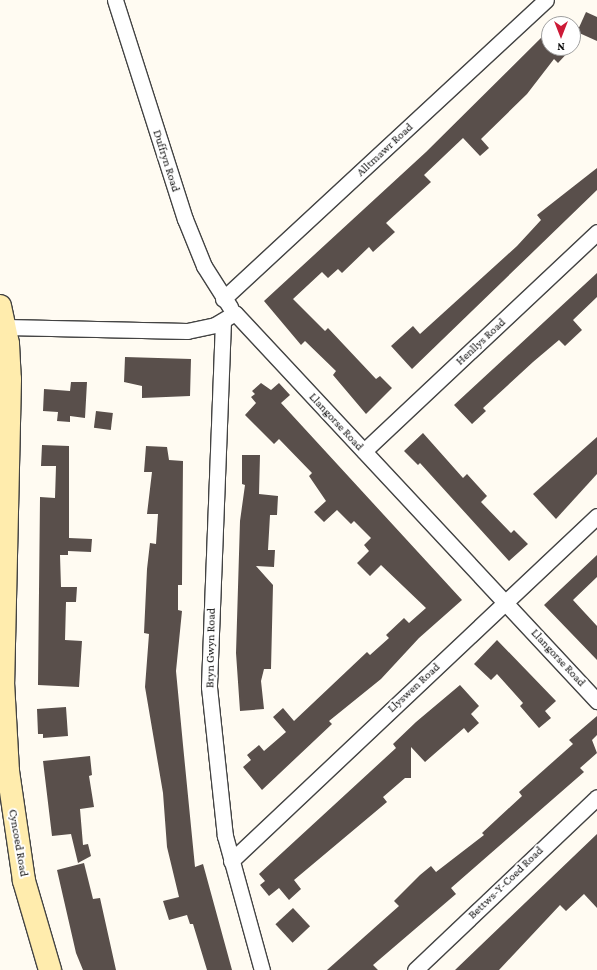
<!DOCTYPE html>
<html>
<head>
<meta charset="utf-8">
<style>
  body { margin:0 }
  #map { position:relative; width:597px; height:970px; overflow:hidden; background:#fffbf2; font-family:"Crimson Pro",serif }
  div>[style] { position:absolute }
  .building>* { inset:0; background:#594f4b; transform-origin:0 0 }
  .roads { filter:drop-shadow(1px 0 #434343) drop-shadow(-1px 0 #434343) drop-shadow(0 1px #434343) drop-shadow(0 -1px #434343) }
  .street>* { height:15px; margin:-7.5px; padding:0 7.5px; transform-origin:7.5px; border-radius:7.5px; background:#fff }
  .secondary>* { height:22px; margin:-11px; padding:0 11px; transform-origin:11px; border-radius:11px; background:#ffecad }
  span { translate:-50% -50%; white-space:nowrap; text-align:center; line-height:1.15; -webkit-text-stroke:4px #fff; paint-order:stroke }
  .street-label { font-size:12px; color:#101010 }
  .north { position:absolute; left:541px; top:16px; width:40px; height:40px; box-sizing:border-box; background:#fff; border:1px solid #9f9f9f; border-radius:50%; rotate:180deg; font-size:11px; font-weight:700; line-height:16px; text-align:center; color:#101010 }
  .north::after { content:''; display:block; margin:auto; width:14px; height:18px; background:#cd1a37; clip-path:polygon(50% 0,100% 100%,50% 72%,0 100%) }
</style>
</head>
<body>
<div id="map">
  <div class="building">
    <i style="clip-path:polygon(586px 12px,597px 17px,597px 41px,577px 32px)"></i>
    <i style="clip-path:polygon(549px 30px,549px 48px,572px 48px,558px 63px,554px 59px,527px 94px,481px 139px,489px 148px,480px 156px,463px 138px,424px 175px,431px 182px,386px 223px,395px 232px,373px 252px,369px 247px,342px 273px,338px 269px,328px 278px,322px 272px,293px 299px,325px 331px,328px 328px,376px 379px,380px 376px,392px 388px,366px 414px,333px 375px,336px 371px,305px 341px,301px 345px,264px 301px,426px 152px)"></i>
    <i style="clip-path:polygon(597px 168px,597px 190px,412px 369px,391px 346px,413px 326px,420px 334px,517px 246px,541px 220px,537px 215px)"></i>
    <i style="clip-path:polygon(597px 273px,597px 297px,573px 320px,582px 330px,565px 346px,559px 340px,533px 362px,483px 408px,486px 411px,472px 424px,454px 405px)"></i>
    <i style="clip-path:polygon(125px 357px,191px 359px,190px 396px,142px 398px,142px 386px,124px 382px)"></i>
    <i style="clip-path:polygon(71px 382px,87px 382px,85px 418px,70px 416px,70px 422px,57px 421px,58px 412px,43px 411px,44px 389px,70px 391px)"></i>
    <i style="clip-path:polygon(261px 383px,271px 390px,279px 383px,290px 395px,281px 403px,462px 600px,419px 638px,381px 679px,329px 721px,332px 724px,262px 790px,243px 767px,251px 760px,247px 755px,259px 745px,264px 751px,286px 732px,273px 717px,283px 708px,294px 721px,367px 652px,370px 655px,389px 638px,386px 635px,404px 618px,409px 623px,426px 608px,381px 565px,370px 576px,357px 563px,369px 551px,364px 545px,371px 538px,354px 521px,351px 524px,337px 510px,324px 522px,314px 512px,326px 501px,309px 476px,312px 473px,279px 439px,274px 444px,245px 415px,256px 403px,251px 397px,255px 394px,252px 391px)"></i>
    <i style="left:96px;top:411px;width:17px;height:17px;rotate:7deg"></i>
    <i style="clip-path:polygon(423px 433px,463px 478px,467px 474px,487px 496px,481px 502px,511px 533px,514px 530px,528px 544px,509px 561px,420px 463px,418px 465px,404px 451px)"></i>
    <i style="clip-path:polygon(597px 437px,597px 474px,556px 519px,533px 494px)"></i>
    <i style="clip-path:polygon(42px 445px,69px 446px,69px 538px,92px 539px,91px 552px,68px 551px,68px 555px,60px 555px,61px 587px,77px 587px,76px 602px,66px 602px,65px 640px,82px 641px,79px 687px,38px 685px,40px 497px,55px 498px,56px 466px,41px 466px)"></i>
    <i style="clip-path:polygon(146px 446px,167px 447px,169px 460px,183px 461px,182px 585px,178px 585px,178px 610px,182px 611px,176px 671px,183px 745px,195px 867px,203px 864px,232px 970px,207px 970px,193px 924px,190px 924px,187px 915px,169px 920px,163px 901px,179px 897px,167px 847px,163px 793px,145px 687px,149px 634px,144px 633px,147px 569px,150px 543px,156px 544px,158px 514px,147px 514px,152px 472px,144px 472px)"></i>
    <i style="clip-path:polygon(242px 455px,260px 455px,259px 494px,278px 496px,277px 515px,270px 515px,268px 550px,275px 550px,274px 567px,256px 566px,273px 585px,271px 669px,264px 669px,261px 681px,264px 709px,240px 711px,236px 653px,240px 521px,245px 485px,242px 484px)"></i>
    <i style="clip-path:polygon(597px 555px,597px 577px,573px 600px,597px 626px,597px 660px,544px 605px)"></i>
    <i style="clip-path:polygon(497px 640px,556px 701px,545px 711px,551px 718px,539px 728px,520px 706px,523px 703px,497px 674px,491px 680px,474px 664px)"></i>
    <i style="clip-path:polygon(460px 685px,479px 706px,471px 714px,479px 723px,468px 733px,464px 728px,425px 762px,411px 747px,411px 778px,405px 778px,383px 797px,387px 802px,294px 880px,301px 889px,289px 900px,279px 888px,269px 896px,260px 885px,265px 881px,259px 874px,396px 748px,393px 744px,416px 722px)"></i>
    <i style="clip-path:polygon(66px 707px,68px 736px,43px 738px,43px 734px,38px 734px,37px 709px)"></i>
    <i style="clip-path:polygon(597px 716px,597px 735px,592px 740px,597px 753px,580px 768px,584px 772px,451px 888px,456px 894px,373px 965px,378px 970px,327px 970px,399px 906px,394px 901px,420px 875px,431px 866px,436px 872px,484px 835px,482px 833px,522px 796px,519px 792px,573px 744px,569px 740px)"></i>
    <i style="clip-path:polygon(90px 756px,92px 775px,89px 776px,94px 807px,80px 809px,83px 845px,88px 844px,91px 856px,78px 863px,71px 834px,52px 836px,43px 761px)"></i>
    <i style="clip-path:polygon(597px 834px,597px 908px,584px 894px,566px 911px,560px 905px,499px 970px,455px 970px)"></i>
    <i style="clip-path:polygon(84px 863px,93px 899px,100px 898px,116px 970px,83px 970px,76px 953px,57px 870px)"></i>
    <i style="left:293px;top:908px;width:25px;height:24px;rotate:47deg"></i>
  </div>
  <div class="roads">
    <div class="street">
      <i style="left:115px;top:0;width:230px;rotate:72.3deg"></i>
      <i style="left:185px;top:219px;width:51px;rotate:68deg"></i>
      <i style="left:204px;top:266px;width:49px;rotate:57.6deg"></i>
      <i style="left:223px;top:299px;width:440px;rotate:-42.8deg"></i>
      <i style="left:223px;top:321px;width:366px;rotate:92.2deg"></i>
      <i style="left:209px;top:687px;width:150px;rotate:83.9deg"></i>
      <i style="left:225px;top:836px;width:139px;rotate:74.6deg"></i>
      <i style="left:6px;top:327px;width:181px;rotate:1.3deg"></i>
      <i style="left:187px;top:331px;width:29px;rotate:-12deg"></i>
      <i style="left:215px;top:325px;width:23px;rotate:-31deg"></i>
      <i style="left:235px;top:313px;width:531px;rotate:46.99deg"></i>
      <i style="left:364px;top:451px;width:320px;rotate:-43.2deg"></i>
      <i style="left:231px;top:861px;width:503px;rotate:-43.31deg"></i>
      <i style="left:415px;top:970px;width:251px;rotate:-43.5deg"></i>
    </div>
    <div class="secondary">
      <i style="left:0;top:306px;width:39px;rotate:78deg"></i>
      <i style="left:8px;top:344px;width:35px;rotate:87deg"></i>
      <i style="left:10px;top:379px;width:303px;rotate:91.3deg"></i>
      <i style="left:3px;top:682px;width:89px;rotate:86.8deg"></i>
      <i style="left:8px;top:771px;width:111px;rotate:81.7deg"></i>
      <i style="left:24px;top:881px;width:93px;rotate:73.7deg"></i>
    </div>
  </div>
  <div class="street-label">
    <span style="left:385px;top:150px;rotate:-43deg">Alltmawr Road</span>
    <span style="left:166px;top:161px;rotate:72deg">Duffryn Road</span>
    <span style="left:481px;top:342px;rotate:-43deg">Henllys Road</span>
    <span style="left:336px;top:422px;rotate:47deg">Llangorse Road</span>
    <span style="left:211px;top:648px;rotate:-89deg">Bryn Gwyn Road</span>
    <span style="left:558px;top:658px;rotate:47deg">Llangorse Road</span>
    <span style="left:414px;top:688px;rotate:-43deg">Llyswen Road</span>
    <span style="left:18px;top:843px;rotate:80deg">Cyncoed Road</span>
    <span style="left:506px;top:883px;rotate:-44deg">Bettws-Y-Coed Road</span>
  </div>
  <div class="north">N</div>
</div>
</body>
</html>
